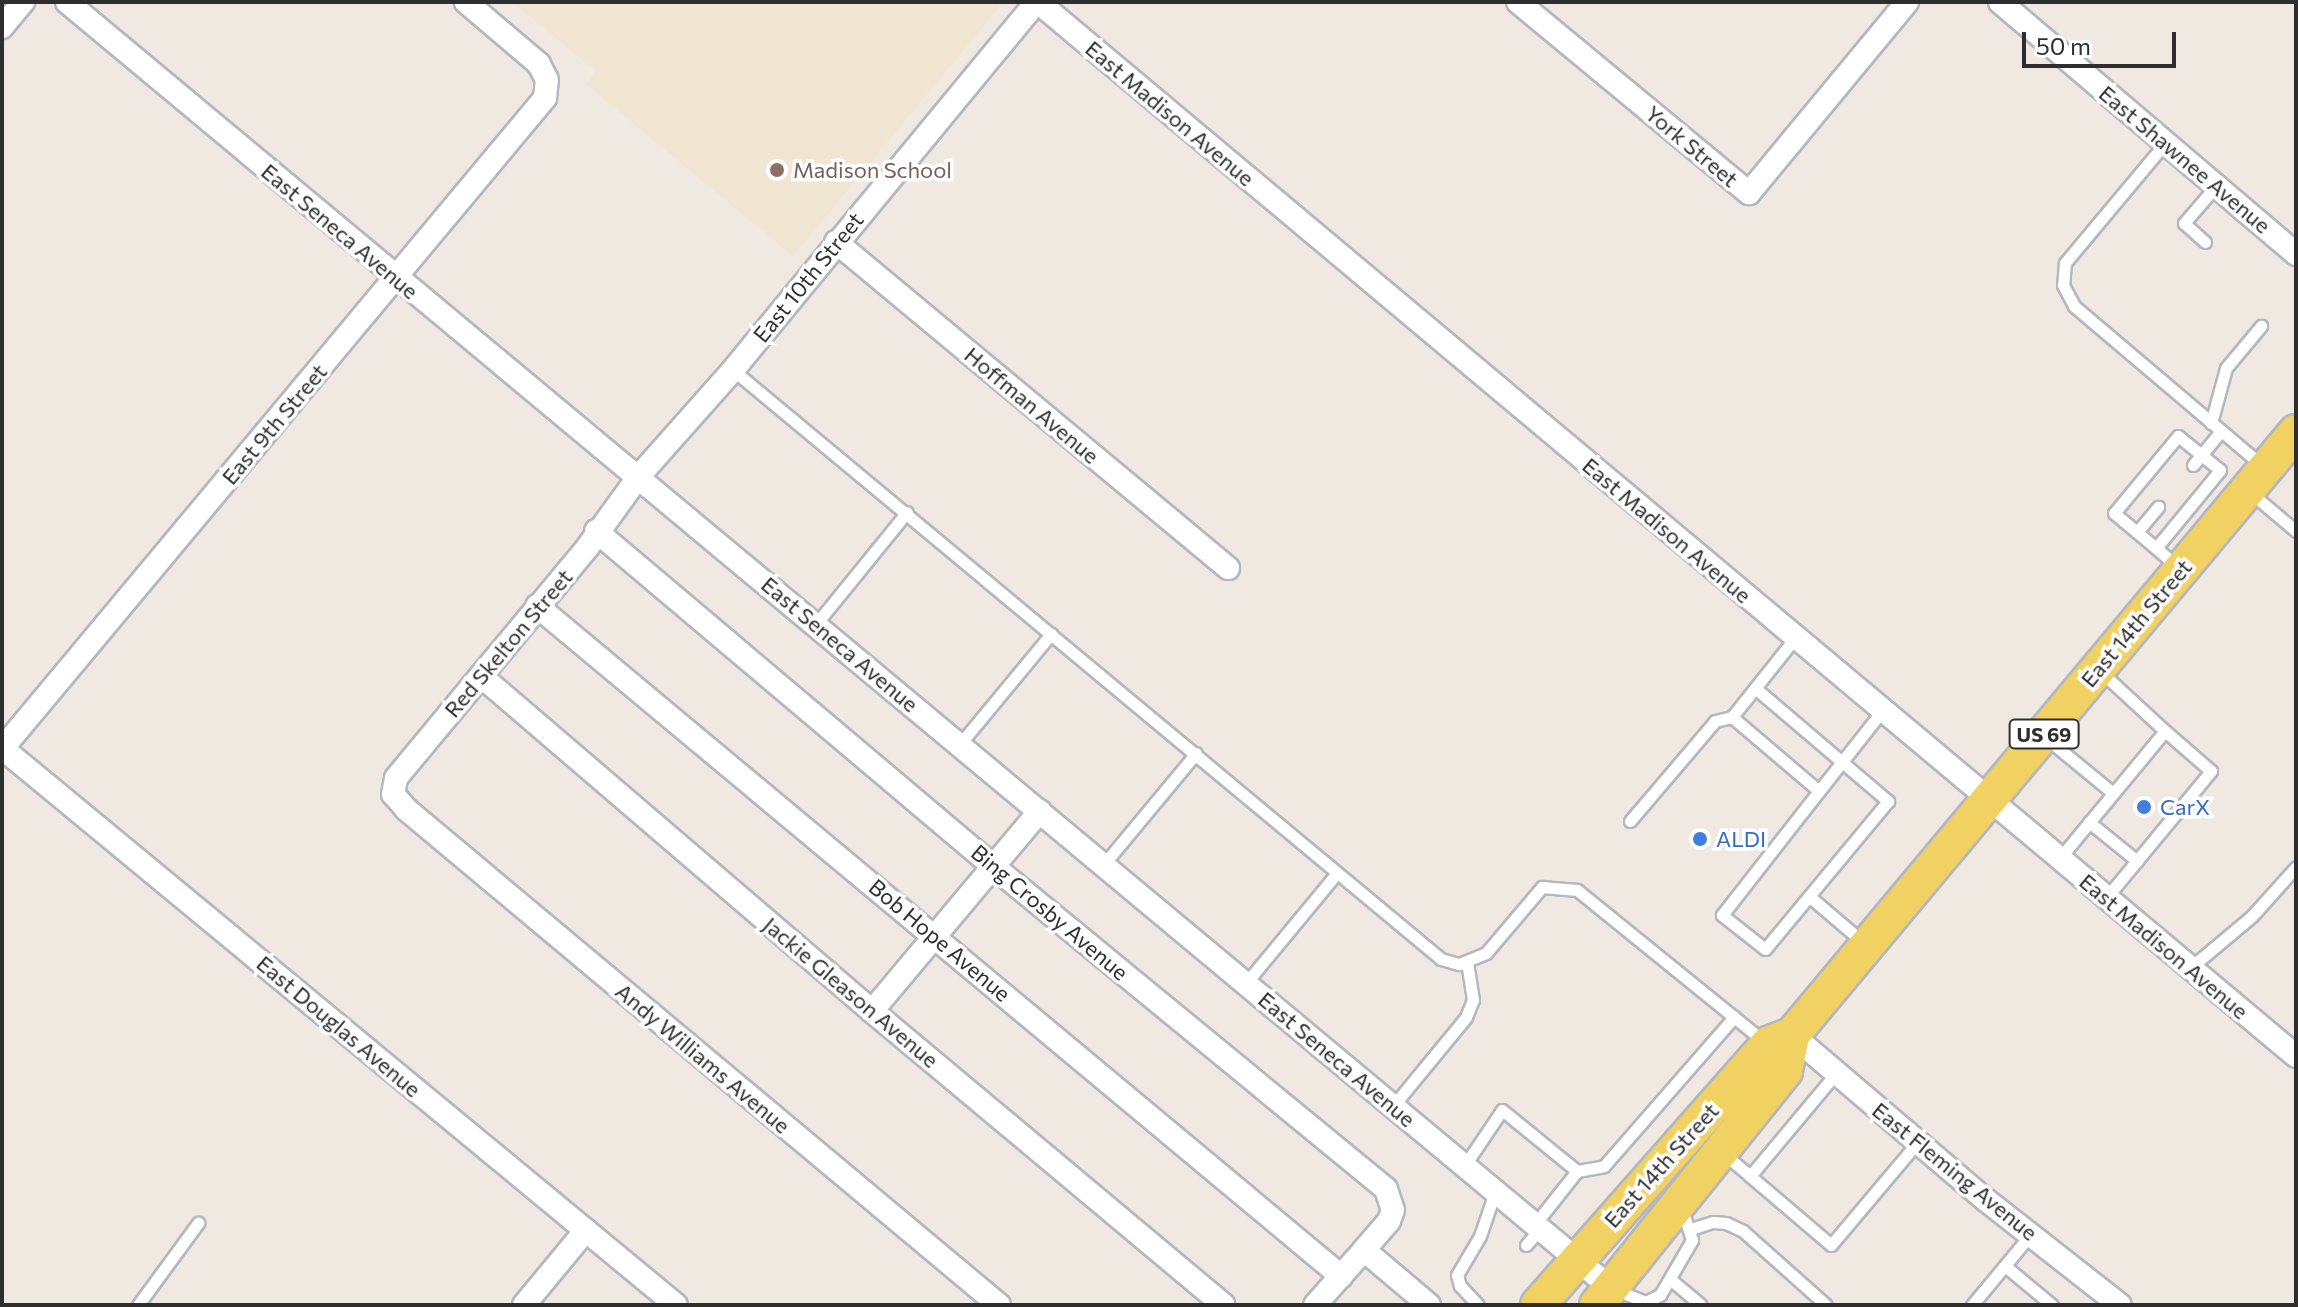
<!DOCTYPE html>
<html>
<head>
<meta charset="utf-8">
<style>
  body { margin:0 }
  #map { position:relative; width:2298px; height:1307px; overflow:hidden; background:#efe9e1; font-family:Commissioner,sans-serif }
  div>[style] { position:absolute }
  .education>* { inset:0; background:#f0e6d1 }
  .roads { filter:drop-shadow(2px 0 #b4b7c1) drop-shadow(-2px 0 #b4b7c1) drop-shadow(0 2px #b4b7c1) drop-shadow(0 -2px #b4b7c1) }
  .service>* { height:11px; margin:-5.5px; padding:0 5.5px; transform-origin:5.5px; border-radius:5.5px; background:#fff }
  .minor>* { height:22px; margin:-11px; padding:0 11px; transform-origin:11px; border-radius:11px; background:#fff }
  .primary>* { height:34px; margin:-17px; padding:0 17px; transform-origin:17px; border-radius:17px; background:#f2d163 }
  .dots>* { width:22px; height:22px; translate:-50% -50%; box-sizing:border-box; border:4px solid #fff; border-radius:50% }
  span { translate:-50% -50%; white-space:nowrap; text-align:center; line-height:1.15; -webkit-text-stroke:7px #fff; paint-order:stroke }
  .shield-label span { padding:2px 6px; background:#fff; border:2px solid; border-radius:6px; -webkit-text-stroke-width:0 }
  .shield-label { font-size:20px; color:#2e2e2e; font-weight:700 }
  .street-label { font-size:22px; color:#2e2e2e }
  .education-label { font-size:22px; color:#785e54 }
  .left { translate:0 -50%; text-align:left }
  .shop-label { font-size:22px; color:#366cbe }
  .frame { position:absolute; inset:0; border:4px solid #2e2e2e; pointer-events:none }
  .scale { position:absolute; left:2022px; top:32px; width:154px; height:36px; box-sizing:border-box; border:4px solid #2e2e2e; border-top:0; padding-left:10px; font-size:24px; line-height:28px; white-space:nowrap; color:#2e2e2e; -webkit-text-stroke:6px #fff; paint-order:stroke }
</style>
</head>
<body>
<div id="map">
  <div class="education">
    <i style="clip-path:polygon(512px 2px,995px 2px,1000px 6px,793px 256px,586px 84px,596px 71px)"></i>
  </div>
  <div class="roads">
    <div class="service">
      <i style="left:2166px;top:142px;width:158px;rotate:129.9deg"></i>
      <i style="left:2065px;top:263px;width:22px;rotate:95deg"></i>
      <i style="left:2063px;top:285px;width:24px;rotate:62deg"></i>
      <i style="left:2074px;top:306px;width:249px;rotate:40.3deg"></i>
      <i style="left:2205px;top:242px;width:28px;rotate:-138deg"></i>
      <i style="left:2184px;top:223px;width:49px;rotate:-49.1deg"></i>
      <i style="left:733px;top:370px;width:921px;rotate:39.76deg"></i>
      <i style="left:1441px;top:959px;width:19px;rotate:16deg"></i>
      <i style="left:1459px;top:964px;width:29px;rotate:-22deg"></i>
      <i style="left:1486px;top:953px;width:87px;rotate:-49.7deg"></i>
      <i style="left:1542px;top:887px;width:35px;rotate:5deg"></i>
      <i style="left:1577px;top:890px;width:242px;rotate:39deg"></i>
      <i style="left:2211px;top:423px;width:57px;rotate:-74.7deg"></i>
      <i style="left:2226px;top:368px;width:55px;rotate:-50.2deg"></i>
      <i style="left:2193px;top:465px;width:44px;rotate:-50.5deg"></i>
      <i style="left:2251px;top:493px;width:59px;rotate:40.2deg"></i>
      <i style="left:2137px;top:532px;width:33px;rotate:-50deg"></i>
      <i style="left:2156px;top:548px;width:101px;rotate:-50.6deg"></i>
      <i style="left:2220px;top:470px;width:54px;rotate:-141deg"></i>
      <i style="left:2178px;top:436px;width:100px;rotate:129.7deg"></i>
      <i style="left:2114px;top:513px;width:55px;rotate:39.8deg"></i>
      <i style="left:2156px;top:548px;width:30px;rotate:41deg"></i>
      <i style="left:816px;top:624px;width:144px;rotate:-50.9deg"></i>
      <i style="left:1795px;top:638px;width:101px;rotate:128.6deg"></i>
      <i style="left:1732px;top:717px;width:114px;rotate:40.4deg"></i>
      <i style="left:1819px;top:791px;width:102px;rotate:-51.8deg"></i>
      <i style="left:1755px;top:688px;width:175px;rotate:40.4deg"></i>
      <i style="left:1888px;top:801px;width:192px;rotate:129.7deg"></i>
      <i style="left:1765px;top:949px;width:55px;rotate:-141.7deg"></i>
      <i style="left:1722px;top:915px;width:157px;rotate:-52deg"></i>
      <i style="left:2046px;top:738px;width:87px;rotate:39.4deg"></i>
      <i style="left:960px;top:744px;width:143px;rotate:-50.4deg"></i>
      <i style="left:1630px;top:821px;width:131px;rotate:-49.6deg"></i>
      <i style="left:1715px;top:721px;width:17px;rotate:-13deg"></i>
      <i style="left:2089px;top:822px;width:62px;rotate:39.1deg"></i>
      <i style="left:2059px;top:859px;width:166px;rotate:-50.4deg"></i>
      <i style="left:2165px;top:731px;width:87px;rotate:-137.3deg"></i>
      <i style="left:1104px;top:864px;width:144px;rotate:-50.3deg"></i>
      <i style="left:1810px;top:897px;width:71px;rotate:40.4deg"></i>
      <i style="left:2106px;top:898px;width:165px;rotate:-50.4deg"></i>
      <i style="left:2211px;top:771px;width:61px;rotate:-139deg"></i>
      <i style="left:2190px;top:968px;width:81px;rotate:-40deg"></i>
      <i style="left:2252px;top:916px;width:66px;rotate:-48.1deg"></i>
      <i style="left:1246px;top:983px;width:143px;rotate:-50.4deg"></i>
      <i style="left:1393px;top:1106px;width:115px;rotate:-50.6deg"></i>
      <i style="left:1466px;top:1017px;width:18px;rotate:-68deg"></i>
      <i style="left:1473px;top:1000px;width:39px;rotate:-99deg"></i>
      <i style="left:1724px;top:1154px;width:34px;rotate:40deg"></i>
      <i style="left:1750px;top:1176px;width:134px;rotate:-50.1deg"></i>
      <i style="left:1465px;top:1165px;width:66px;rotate:-56.1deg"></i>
      <i style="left:1502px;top:1110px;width:97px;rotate:39.1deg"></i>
      <i style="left:1750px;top:1176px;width:106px;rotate:40.4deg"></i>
      <i style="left:1831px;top:1245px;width:133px;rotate:-49.9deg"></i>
      <i style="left:1535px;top:1224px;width:68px;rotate:-51.6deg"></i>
      <i style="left:1577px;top:1171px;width:27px;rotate:-10deg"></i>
      <i style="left:1604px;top:1166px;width:198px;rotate:-48.9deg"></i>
      <i style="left:1691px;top:1229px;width:23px;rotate:-18deg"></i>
      <i style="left:1713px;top:1222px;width:13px;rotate:4deg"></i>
      <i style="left:1726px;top:1223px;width:19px;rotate:25deg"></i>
      <i style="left:1743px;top:1231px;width:111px;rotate:41.7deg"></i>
      <i style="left:1526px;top:1245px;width:21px;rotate:-49deg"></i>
      <i style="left:2005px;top:1266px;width:61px;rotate:39.7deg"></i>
      <i style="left:1670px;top:1279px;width:40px;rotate:40deg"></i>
      <i style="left:1616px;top:1290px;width:32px;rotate:22deg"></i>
      <i style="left:1646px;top:1302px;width:16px;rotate:-27deg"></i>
      <i style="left:1660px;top:1295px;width:64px;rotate:-59.8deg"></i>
      <i style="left:1692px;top:1240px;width:22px;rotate:-108deg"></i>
      <i style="left:1685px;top:1219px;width:13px;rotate:-141deg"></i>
      <i style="left:138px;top:1305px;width:102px;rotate:-53.8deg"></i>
      <i style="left:1478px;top:1305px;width:26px;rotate:-133deg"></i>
      <i style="left:1460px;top:1286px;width:11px;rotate:-105deg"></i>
      <i style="left:1457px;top:1275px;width:45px;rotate:-59.5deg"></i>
      <i style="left:1480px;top:1236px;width:46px;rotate:-71.2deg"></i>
      <i style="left:1972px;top:1305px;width:92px;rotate:-50.3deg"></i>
    </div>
    <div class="minor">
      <i style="left:67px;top:2px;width:2009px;rotate:39.79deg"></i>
      <i style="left:1038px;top:2px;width:1641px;rotate:39.96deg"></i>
      <i style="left:1518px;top:2px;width:300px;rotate:39.6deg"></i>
      <i style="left:1749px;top:193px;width:248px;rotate:-50.4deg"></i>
      <i style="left:2000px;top:2px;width:389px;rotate:40.4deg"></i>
      <i style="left:2px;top:27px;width:33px;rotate:-50deg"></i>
      <i style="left:836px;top:242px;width:510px;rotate:39.75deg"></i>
      <i style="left:596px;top:531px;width:521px;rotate:40.17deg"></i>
      <i style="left:994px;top:867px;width:507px;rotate:39.4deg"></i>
      <i style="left:1386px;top:1189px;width:22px;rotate:72deg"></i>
      <i style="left:1393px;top:1210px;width:12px;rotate:110deg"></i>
      <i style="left:1389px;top:1221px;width:38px;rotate:131deg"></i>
      <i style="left:1364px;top:1250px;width:85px;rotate:40.2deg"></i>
      <i style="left:537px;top:606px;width:1047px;rotate:39.81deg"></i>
      <i style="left:481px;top:676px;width:515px;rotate:40.59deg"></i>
      <i style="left:872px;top:1011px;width:458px;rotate:39.9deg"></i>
      <i style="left:2px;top:748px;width:874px;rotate:39.57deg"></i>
      <i style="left:2px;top:749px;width:848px;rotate:-50.17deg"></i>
      <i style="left:545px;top:98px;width:18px;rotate:-84deg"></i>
      <i style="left:547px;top:80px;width:18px;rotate:-117deg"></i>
      <i style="left:539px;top:64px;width:96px;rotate:-139.7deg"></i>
      <i style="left:872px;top:1011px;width:261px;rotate:-50deg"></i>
      <i style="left:1792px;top:1035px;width:255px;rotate:40.4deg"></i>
      <i style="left:1986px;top:1200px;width:170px;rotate:38.1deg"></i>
      <i style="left:524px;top:1305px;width:97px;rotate:-50.4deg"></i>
      <i style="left:999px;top:1305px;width:772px;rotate:-140.1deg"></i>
      <i style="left:407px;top:810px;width:21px;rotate:-131deg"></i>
      <i style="left:393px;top:794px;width:16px;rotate:-79deg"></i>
      <i style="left:396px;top:778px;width:299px;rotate:-50.3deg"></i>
      <i style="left:587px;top:548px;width:89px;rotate:-54.2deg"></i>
      <i style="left:639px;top:476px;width:142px;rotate:-48.4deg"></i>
      <i style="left:733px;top:370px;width:477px;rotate:-50.5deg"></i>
      <i style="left:1315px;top:1305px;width:74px;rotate:-48.3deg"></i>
    </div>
    <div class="primary">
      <i style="left:1538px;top:1305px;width:348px;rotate:-48.6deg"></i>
      <i style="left:1768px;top:1044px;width:26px;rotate:-21deg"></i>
      <i style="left:1792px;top:1035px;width:786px;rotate:-50.11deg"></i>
      <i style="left:1597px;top:1305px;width:300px;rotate:-51.2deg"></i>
      <i style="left:1785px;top:1071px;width:37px;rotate:-79deg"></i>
    </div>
  </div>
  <div class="dots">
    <i style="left:777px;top:170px;background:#8d6e63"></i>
    <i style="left:2144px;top:807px;background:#3f7fe0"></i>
    <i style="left:1700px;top:839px;background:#3f7fe0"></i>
  </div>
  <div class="shield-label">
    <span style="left:2044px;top:734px">US 69</span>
  </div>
  <div class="street-label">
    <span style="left:1170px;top:113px;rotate:40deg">East Madison Avenue</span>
    <span style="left:1692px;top:146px;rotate:40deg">York Street</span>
    <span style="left:2185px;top:159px;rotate:40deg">East Shawnee Avenue</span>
    <span style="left:340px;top:231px;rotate:40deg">East Seneca Avenue</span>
    <span style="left:808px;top:277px;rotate:-51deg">East 10th Street</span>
    <span style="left:1032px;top:405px;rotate:40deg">Hoffman Avenue</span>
    <span style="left:274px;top:424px;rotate:-50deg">East 9th Street</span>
    <span style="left:1667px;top:530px;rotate:40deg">East Madison Avenue</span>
    <span style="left:2136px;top:623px;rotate:-50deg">East 14th Street</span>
    <span style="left:508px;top:643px;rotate:-50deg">Red Skelton Street</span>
    <span style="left:840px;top:644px;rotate:40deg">East Seneca Avenue</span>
    <span style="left:1050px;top:912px;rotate:40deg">Bing Crosby Avenue</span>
    <span style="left:940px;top:940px;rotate:40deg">Bob Hope Avenue</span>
    <span style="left:2164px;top:946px;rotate:40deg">East Madison Avenue</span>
    <span style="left:851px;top:992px;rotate:40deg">Jackie Gleason Avenue</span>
    <span style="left:339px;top:1026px;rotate:40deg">East Douglas Avenue</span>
    <span style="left:703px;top:1058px;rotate:40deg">Andy Williams Avenue</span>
    <span style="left:1337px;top:1059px;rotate:40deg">East Seneca Avenue</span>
    <span style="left:1661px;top:1165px;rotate:-48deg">East 14th Street</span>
    <span style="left:1955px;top:1171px;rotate:39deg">East Fleming Avenue</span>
  </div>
  <div class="education-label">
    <span class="left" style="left:793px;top:170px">Madison School</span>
  </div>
  <div class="shop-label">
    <span class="left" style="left:2160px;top:807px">CarX</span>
    <span class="left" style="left:1716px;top:839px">ALDI</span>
  </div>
  <div class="frame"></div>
  <div class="scale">50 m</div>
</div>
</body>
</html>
